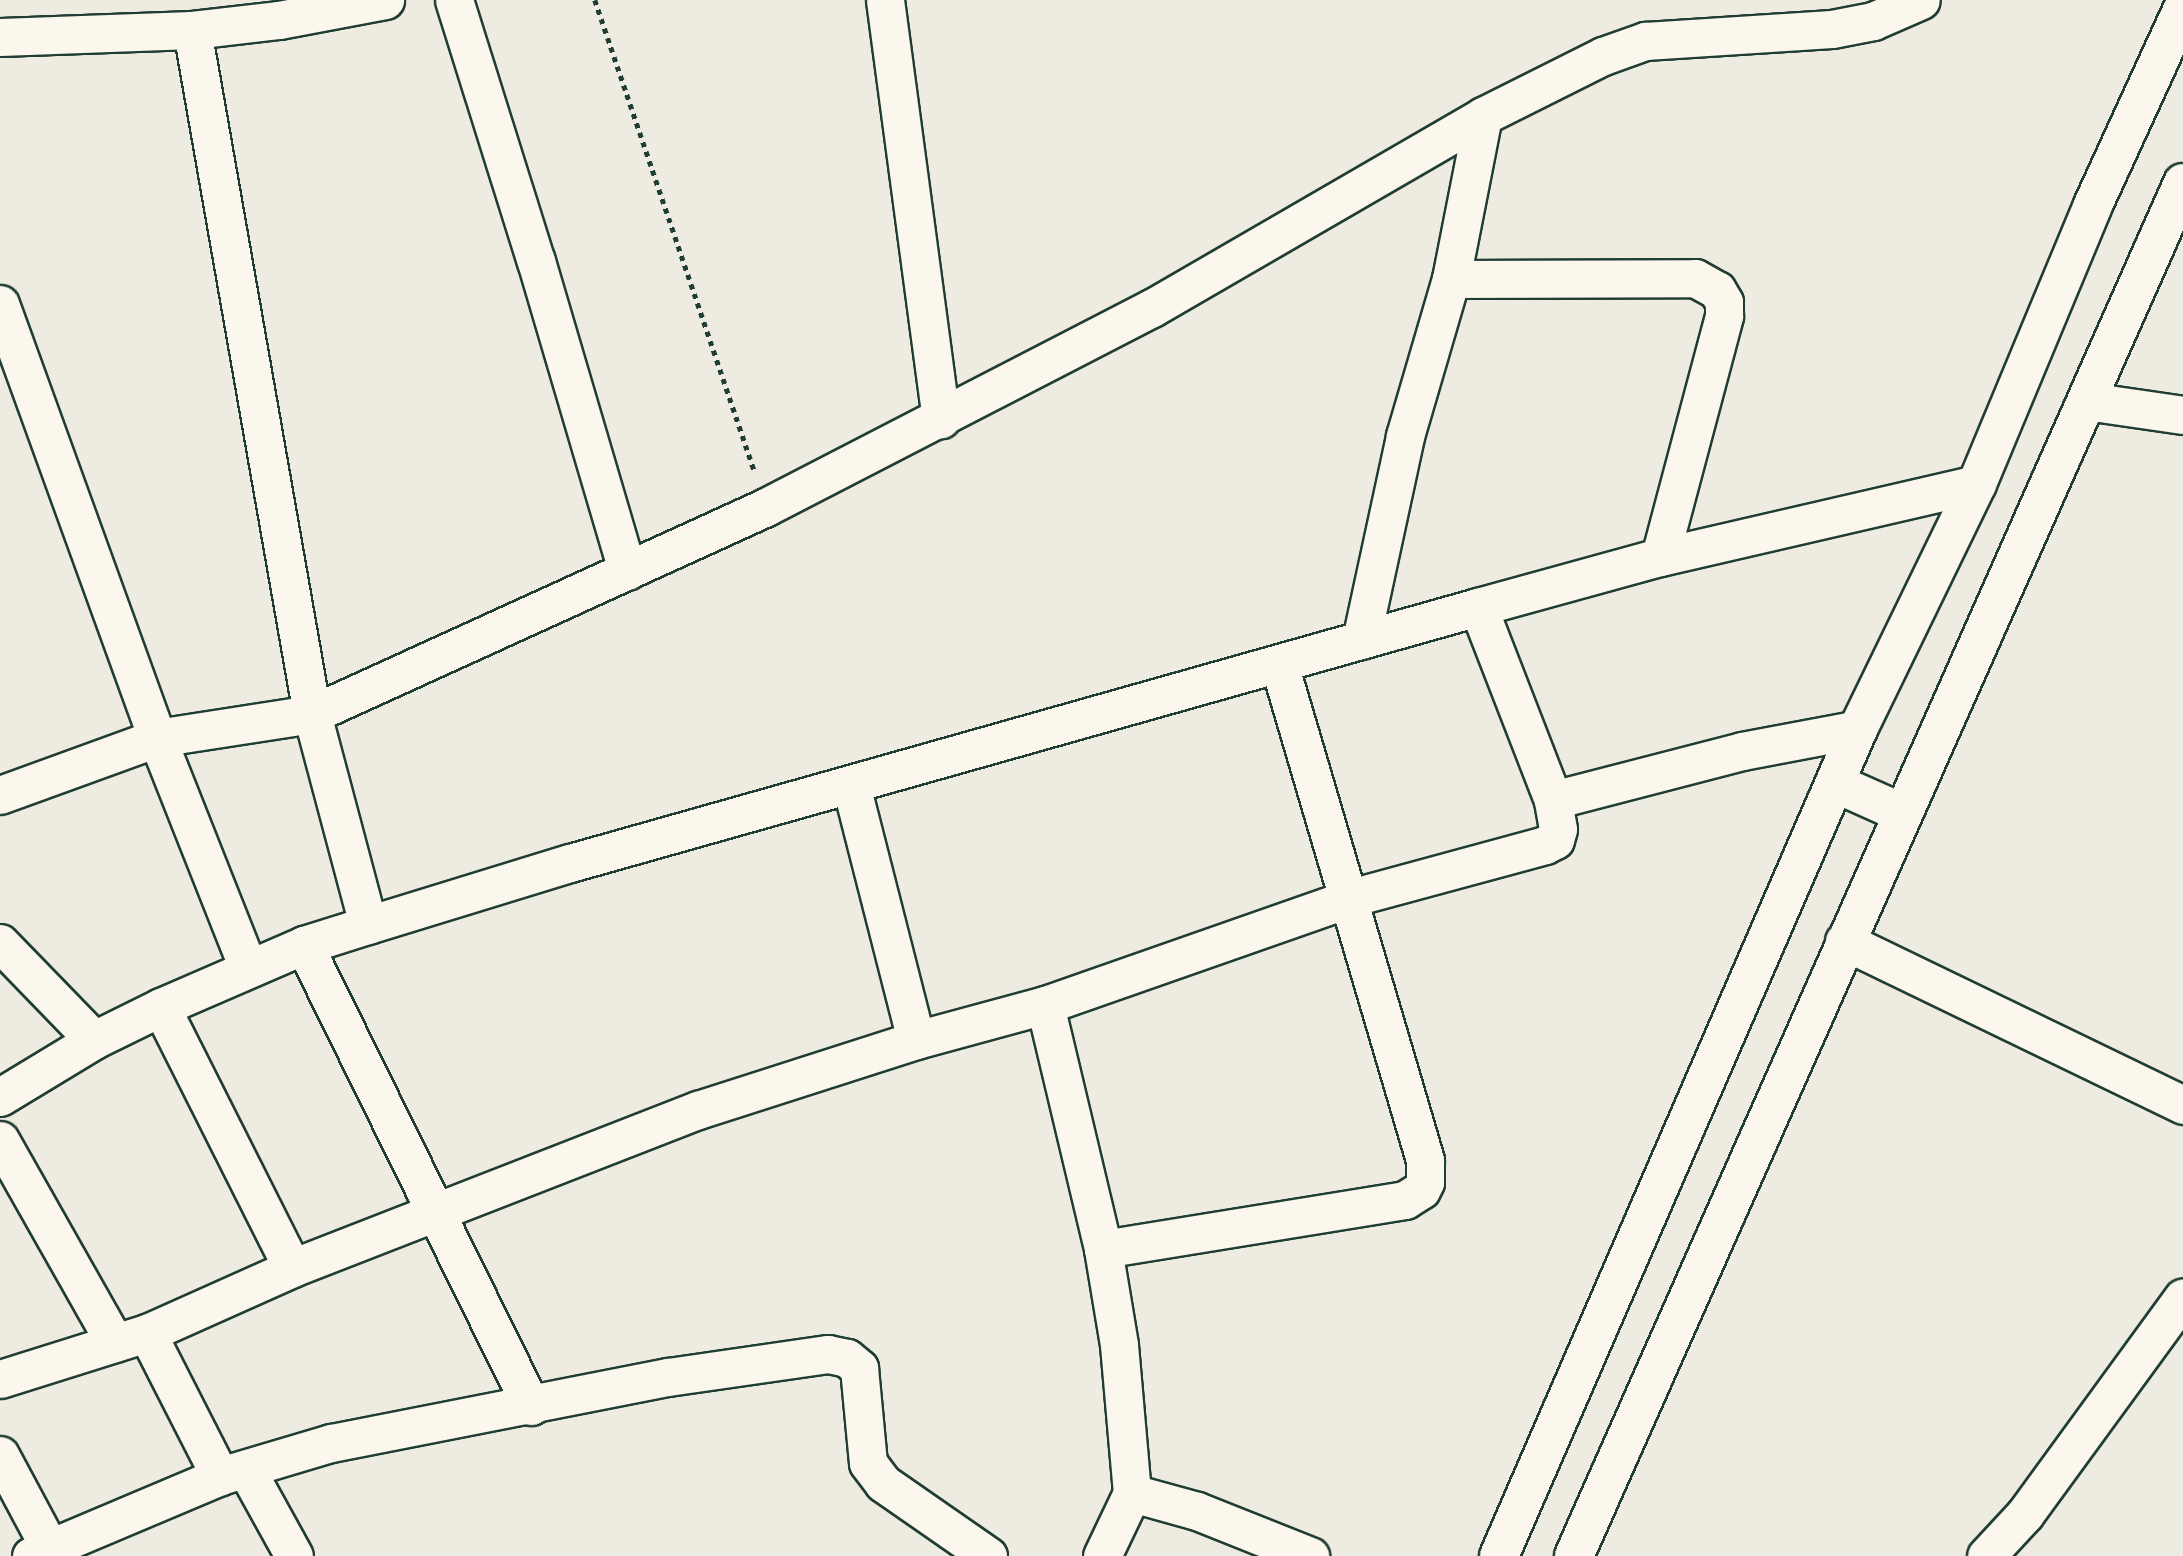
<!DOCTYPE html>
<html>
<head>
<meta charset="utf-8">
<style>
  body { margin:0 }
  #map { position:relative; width:2183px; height:1556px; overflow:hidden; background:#eeece1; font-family:"Comic Neue",sans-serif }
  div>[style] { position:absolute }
  .path>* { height:4.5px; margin-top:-2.25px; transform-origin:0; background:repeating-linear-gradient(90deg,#1f3d34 0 5px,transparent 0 10px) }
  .roads { filter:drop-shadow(2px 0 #1f3d34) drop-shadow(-2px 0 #1f3d34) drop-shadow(0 2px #1f3d34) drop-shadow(0 -2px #1f3d34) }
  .street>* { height:37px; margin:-18.5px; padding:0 18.5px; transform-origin:18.5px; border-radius:18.5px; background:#fbf7ec }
  .secondary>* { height:38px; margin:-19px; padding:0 19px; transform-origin:19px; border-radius:19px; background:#fbf7ec }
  span { translate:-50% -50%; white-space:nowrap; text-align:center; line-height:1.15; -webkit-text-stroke:5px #fbf7ec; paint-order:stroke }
</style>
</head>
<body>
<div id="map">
  <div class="path">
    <i style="left:595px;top:0;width:496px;rotate:71.3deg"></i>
  </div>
  <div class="roads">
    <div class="street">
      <i style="left:454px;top:0;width:274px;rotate:72.6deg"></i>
      <i style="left:536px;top:261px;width:323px;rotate:73.6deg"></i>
      <i style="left:885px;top:0;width:423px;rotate:82.4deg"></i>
      <i style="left:192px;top:30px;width:694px;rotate:80.05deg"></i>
      <i style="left:312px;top:714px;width:218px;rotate:75.1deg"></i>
      <i style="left:0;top:37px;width:192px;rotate:-2.1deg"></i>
      <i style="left:192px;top:30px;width:88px;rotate:-6.6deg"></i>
      <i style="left:279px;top:20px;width:108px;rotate:-10.7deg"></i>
      <i style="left:1451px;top:279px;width:244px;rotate:-0.2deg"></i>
      <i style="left:1695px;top:278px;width:25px;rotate:29deg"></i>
      <i style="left:1717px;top:290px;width:14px;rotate:60deg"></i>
      <i style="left:1724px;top:302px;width:14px;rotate:90deg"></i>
      <i style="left:1724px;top:316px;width:249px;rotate:104.9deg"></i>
      <i style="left:0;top:304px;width:462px;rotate:70.1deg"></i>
      <i style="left:157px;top:738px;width:247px;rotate:68.4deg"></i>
      <i style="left:2087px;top:401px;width:97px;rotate:8.3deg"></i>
      <i style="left:1361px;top:640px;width:209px;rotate:-77.8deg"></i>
      <i style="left:1405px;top:436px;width:164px;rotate:-73.7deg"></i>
      <i style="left:1451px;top:279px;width:166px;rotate:-78.9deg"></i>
      <i style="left:851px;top:785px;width:263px;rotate:75.7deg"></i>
      <i style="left:0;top:795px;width:167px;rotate:-20deg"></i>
      <i style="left:157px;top:738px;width:157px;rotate:-8.8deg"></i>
      <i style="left:312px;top:714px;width:499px;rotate:-24.5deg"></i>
      <i style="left:766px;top:507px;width:434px;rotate:-27.3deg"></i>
      <i style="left:1152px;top:308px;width:383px;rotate:-30.1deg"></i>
      <i style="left:1483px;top:116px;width:134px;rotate:-26.6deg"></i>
      <i style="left:1603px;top:56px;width:45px;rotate:-19.7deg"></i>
      <i style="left:1645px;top:41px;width:187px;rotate:-3.7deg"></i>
      <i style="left:1832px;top:29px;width:42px;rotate:-11deg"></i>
      <i style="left:1873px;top:21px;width:52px;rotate:-23.6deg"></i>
      <i style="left:1553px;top:800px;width:195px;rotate:-14.5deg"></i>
      <i style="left:1742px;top:751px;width:118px;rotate:-10.7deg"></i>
      <i style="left:1844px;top:941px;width:377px;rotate:25.8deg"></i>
      <i style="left:0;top:943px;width:135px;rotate:45.9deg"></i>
      <i style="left:304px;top:945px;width:514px;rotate:63.78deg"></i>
      <i style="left:1045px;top:1005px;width:251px;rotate:76.6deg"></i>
      <i style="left:1103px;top:1249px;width:97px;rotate:80.5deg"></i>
      <i style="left:1119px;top:1345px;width:149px;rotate:85deg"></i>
      <i style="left:1132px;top:1493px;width:67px;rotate:15.5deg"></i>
      <i style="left:1197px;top:1511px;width:122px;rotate:21.7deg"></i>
      <i style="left:161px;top:1007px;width:292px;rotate:63.3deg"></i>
      <i style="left:0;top:1097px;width:110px;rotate:-31.2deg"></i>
      <i style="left:94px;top:1040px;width:75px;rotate:-26.2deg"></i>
      <i style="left:161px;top:1007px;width:156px;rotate:-23.4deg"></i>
      <i style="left:304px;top:945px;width:67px;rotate:-17.4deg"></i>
      <i style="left:368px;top:925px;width:211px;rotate:-17.1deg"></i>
      <i style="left:570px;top:863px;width:943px;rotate:-15.75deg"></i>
      <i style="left:1478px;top:607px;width:189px;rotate:-15.4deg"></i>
      <i style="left:1660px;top:557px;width:325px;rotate:-13deg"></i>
      <i style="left:0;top:1140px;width:233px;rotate:60.5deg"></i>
      <i style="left:1103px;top:1249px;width:306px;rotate:-9.2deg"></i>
      <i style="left:1405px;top:1200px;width:19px;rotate:-32deg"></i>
      <i style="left:1421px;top:1190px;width:9px;rotate:-63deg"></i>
      <i style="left:1425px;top:1182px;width:22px;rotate:-90deg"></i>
      <i style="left:1425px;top:1160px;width:517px;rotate:-106.4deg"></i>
      <i style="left:147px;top:1333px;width:161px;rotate:63deg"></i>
      <i style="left:0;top:1379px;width:154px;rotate:-17.4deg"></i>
      <i style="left:147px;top:1333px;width:159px;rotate:-24.1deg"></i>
      <i style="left:292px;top:1268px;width:436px;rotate:-21.3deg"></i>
      <i style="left:698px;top:1110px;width:229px;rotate:-17.8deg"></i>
      <i style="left:916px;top:1040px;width:134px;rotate:-15.2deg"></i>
      <i style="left:1045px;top:1005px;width:323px;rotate:-19.3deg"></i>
      <i style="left:1350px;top:898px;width:202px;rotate:-15.2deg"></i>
      <i style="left:1545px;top:845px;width:11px;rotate:-27deg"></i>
      <i style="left:1555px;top:840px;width:11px;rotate:-75deg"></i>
      <i style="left:1558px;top:829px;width:29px;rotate:-100deg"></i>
      <i style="left:1553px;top:800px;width:207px;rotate:-111.2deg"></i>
      <i style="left:0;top:1455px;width:115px;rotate:61.9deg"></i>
      <i style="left:246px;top:1469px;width:99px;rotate:61.1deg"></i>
      <i style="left:31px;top:1556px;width:205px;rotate:-22.9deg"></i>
      <i style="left:220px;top:1476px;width:116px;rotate:-16.6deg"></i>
      <i style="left:331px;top:1443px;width:343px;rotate:-11.1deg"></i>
      <i style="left:668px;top:1377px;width:162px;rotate:-8.2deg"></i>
      <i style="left:828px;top:1354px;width:19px;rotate:12deg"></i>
      <i style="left:847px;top:1358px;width:16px;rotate:40deg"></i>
      <i style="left:859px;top:1368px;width:95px;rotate:84.6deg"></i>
      <i style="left:868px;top:1463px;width:25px;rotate:53deg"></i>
      <i style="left:883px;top:1483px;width:128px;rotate:34.8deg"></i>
      <i style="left:1102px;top:1556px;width:70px;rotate:-64.5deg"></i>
      <i style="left:1986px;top:1556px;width:57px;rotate:-47.1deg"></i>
      <i style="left:2025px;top:1514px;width:268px;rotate:-53.9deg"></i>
    </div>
    <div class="secondary">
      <i style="left:1837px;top:784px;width:71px;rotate:24deg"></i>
      <i style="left:1499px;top:1556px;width:902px;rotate:-66.53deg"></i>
      <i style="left:1858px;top:729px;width:272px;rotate:-64.1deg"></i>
      <i style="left:1977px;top:484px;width:302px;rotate:-67.4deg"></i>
      <i style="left:2093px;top:205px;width:217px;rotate:-65.4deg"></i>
      <i style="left:1574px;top:1556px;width:1502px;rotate:-66.08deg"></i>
    </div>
  </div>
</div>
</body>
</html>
